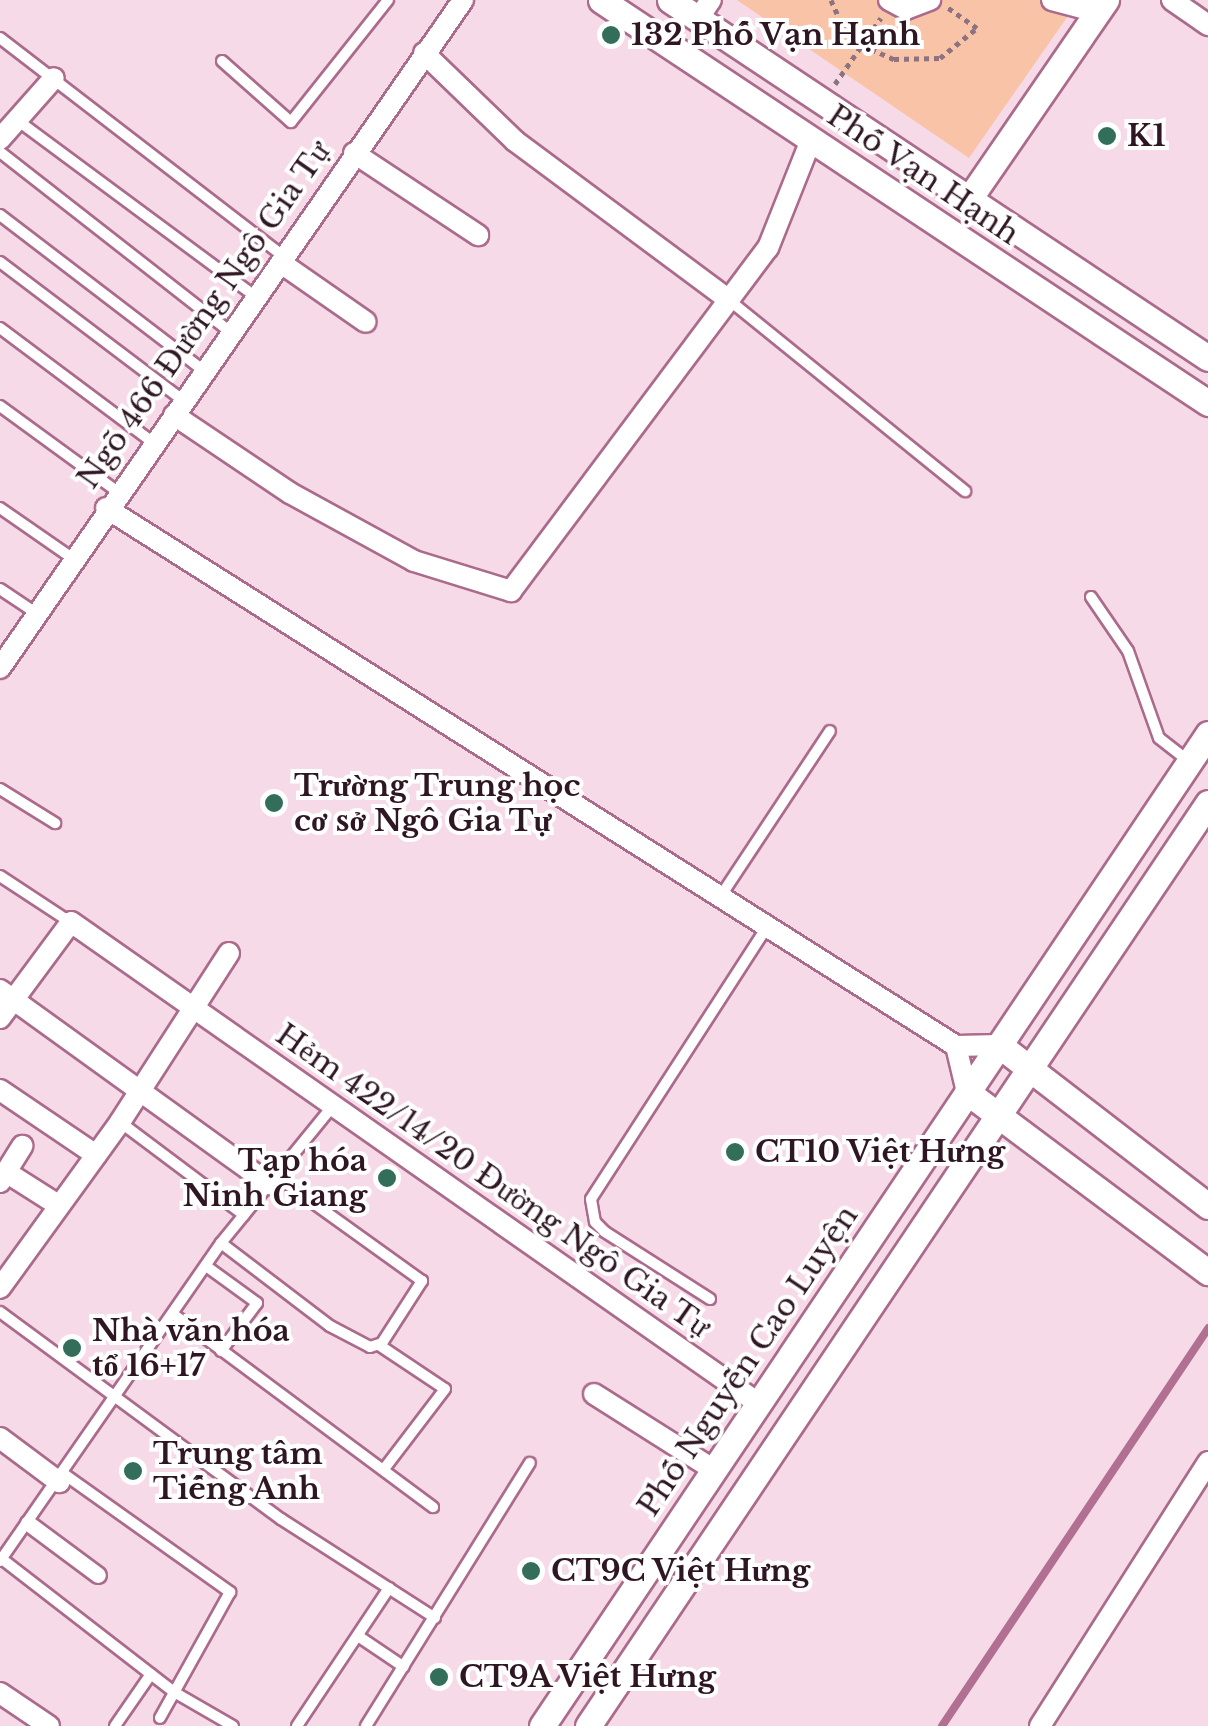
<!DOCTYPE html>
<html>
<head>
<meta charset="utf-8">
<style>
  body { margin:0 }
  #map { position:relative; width:1208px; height:1726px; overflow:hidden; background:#f7dae7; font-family:"Libre Baskerville",serif }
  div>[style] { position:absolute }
  .green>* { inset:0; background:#f9c3a7 }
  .stream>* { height:8px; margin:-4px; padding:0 4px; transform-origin:4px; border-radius:4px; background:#b16f91 }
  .path>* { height:5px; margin-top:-2.5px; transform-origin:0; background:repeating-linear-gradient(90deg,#8d7380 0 5px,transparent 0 10px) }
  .roads { filter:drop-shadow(2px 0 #ab6b8c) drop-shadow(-2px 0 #ab6b8c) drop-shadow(0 2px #ab6b8c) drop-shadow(0 -2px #ab6b8c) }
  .service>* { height:10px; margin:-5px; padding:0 5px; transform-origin:5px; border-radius:5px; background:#fff }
  .pedestrian>* { height:15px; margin:-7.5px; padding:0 7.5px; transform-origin:7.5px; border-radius:7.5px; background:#fff }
  .minor>* { height:20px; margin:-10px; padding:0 10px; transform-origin:10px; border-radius:10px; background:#fff }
  .tertiary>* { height:25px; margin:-12.5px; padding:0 12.5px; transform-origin:12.5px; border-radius:12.5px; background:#fff }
  .dots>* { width:28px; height:28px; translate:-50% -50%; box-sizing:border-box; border:5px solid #fff; border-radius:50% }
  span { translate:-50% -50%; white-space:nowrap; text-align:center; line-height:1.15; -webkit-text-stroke:8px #fff; paint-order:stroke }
  .poi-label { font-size:30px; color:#2f1623; font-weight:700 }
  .left { translate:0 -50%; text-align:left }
  .right { translate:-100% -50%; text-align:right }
  .street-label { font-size:30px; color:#2f1623 }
</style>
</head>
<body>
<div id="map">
  <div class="green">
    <i style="clip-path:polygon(737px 0,1079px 0,969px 158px)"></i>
  </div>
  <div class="stream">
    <i style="left:942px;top:1726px;width:479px;rotate:-56.2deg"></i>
  </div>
  <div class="path">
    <i style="left:831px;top:0;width:36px;rotate:66deg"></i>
    <i style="left:846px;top:33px;width:20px;rotate:37deg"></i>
    <i style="left:862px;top:45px;width:33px;rotate:-55deg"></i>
    <i style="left:835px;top:84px;width:47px;rotate:-55.3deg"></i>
    <i style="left:862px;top:45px;width:35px;rotate:24deg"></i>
    <i style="left:894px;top:59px;width:46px;rotate:-1.2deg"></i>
    <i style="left:940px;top:58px;width:48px;rotate:-39deg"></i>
    <i style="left:977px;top:28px;width:37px;rotate:-145deg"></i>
  </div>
  <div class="roads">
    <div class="service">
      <i style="left:0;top:38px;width:359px;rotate:37.6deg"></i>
      <i style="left:222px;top:61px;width:92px;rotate:41.5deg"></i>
      <i style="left:291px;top:122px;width:156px;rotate:-51.5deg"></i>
      <i style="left:17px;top:120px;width:297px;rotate:36.5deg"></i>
      <i style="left:0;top:152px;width:292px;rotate:38deg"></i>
      <i style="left:0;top:215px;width:257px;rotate:37.4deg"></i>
      <i style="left:0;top:262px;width:231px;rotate:37.1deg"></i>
      <i style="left:729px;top:300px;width:304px;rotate:39deg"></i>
      <i style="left:0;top:328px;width:192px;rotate:36.8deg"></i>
      <i style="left:0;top:406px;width:146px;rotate:36.1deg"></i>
      <i style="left:0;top:508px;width:88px;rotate:34.8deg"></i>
      <i style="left:0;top:589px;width:43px;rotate:33.7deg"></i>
      <i style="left:1091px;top:597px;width:65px;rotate:55.6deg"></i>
      <i style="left:1128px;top:651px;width:92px;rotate:70.4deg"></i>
      <i style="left:1159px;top:738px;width:37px;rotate:38deg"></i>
      <i style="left:0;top:789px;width:65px;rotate:31.7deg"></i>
      <i style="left:0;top:876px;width:84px;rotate:33.3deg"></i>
      <i style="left:720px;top:897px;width:199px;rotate:-56.5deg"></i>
      <i style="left:120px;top:1122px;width:155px;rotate:36.9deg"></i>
      <i style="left:221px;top:1243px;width:137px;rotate:37.3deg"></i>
      <i style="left:330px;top:1326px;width:45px;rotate:27.7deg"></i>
      <i style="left:370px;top:1347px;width:13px;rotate:-18deg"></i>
      <i style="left:382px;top:1343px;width:74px;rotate:-57.2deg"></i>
      <i style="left:422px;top:1281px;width:180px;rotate:-144.3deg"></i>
      <i style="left:206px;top:1266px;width:63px;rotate:36deg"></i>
      <i style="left:257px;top:1303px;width:60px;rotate:126.9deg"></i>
      <i style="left:710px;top:1299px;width:125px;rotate:-147.5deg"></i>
      <i style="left:605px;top:1232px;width:14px;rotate:-135deg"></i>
      <i style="left:595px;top:1222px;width:23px;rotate:-100deg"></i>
      <i style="left:591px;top:1199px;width:323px;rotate:-57.1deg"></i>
      <i style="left:0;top:1312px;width:349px;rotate:36.4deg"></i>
      <i style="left:281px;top:1519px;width:183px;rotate:32.7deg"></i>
      <i style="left:173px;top:1314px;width:324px;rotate:36.6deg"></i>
      <i style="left:379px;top:1345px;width:79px;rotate:33.7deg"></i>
      <i style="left:445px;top:1389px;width:101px;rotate:127.3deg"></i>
      <i style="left:64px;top:1474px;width:204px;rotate:35.4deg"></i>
      <i style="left:230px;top:1592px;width:144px;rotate:119.1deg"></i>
      <i style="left:2px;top:1559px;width:217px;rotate:37.7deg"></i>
      <i style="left:174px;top:1692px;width:68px;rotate:30deg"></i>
      <i style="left:0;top:1561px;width:387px;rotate:-55.2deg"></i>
      <i style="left:221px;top:1243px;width:176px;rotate:-50.8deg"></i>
      <i style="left:358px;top:1636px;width:55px;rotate:34deg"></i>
      <i style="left:115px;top:1726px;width:63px;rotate:-55.3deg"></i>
      <i style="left:297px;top:1726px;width:166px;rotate:-56.3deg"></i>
      <i style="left:366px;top:1726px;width:310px;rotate:-58.1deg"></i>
    </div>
    <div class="pedestrian">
      <i style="left:28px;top:1523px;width:87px;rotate:36.6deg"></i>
    </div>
    <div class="minor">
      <i style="left:889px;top:0;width:19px;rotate:28deg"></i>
      <i style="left:906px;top:9px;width:26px;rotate:-21deg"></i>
      <i style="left:1052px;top:0;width:47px;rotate:14.9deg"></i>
      <i style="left:1172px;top:0;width:44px;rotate:34.8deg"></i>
      <i style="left:698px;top:19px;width:23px;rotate:-56deg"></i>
      <i style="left:424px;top:53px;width:127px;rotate:44deg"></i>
      <i style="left:515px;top:141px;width:267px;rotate:36.6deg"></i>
      <i style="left:0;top:139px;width:81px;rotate:-48.5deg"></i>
      <i style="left:354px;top:153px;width:149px;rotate:33.5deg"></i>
      <i style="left:281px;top:263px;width:103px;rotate:34.8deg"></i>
      <i style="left:174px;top:415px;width:140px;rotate:33.9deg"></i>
      <i style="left:290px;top:493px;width:141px;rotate:28.7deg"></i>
      <i style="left:414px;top:561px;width:102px;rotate:17.2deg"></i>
      <i style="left:511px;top:591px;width:429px;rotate:-53.2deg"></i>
      <i style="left:768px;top:248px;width:116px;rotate:-68.3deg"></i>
      <i style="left:106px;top:508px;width:1006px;rotate:32.33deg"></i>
      <i style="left:0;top:668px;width:813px;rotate:-55.27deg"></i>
      <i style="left:0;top:990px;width:332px;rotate:35.8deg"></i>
      <i style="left:0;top:1018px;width:119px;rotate:-53.5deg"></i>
      <i style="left:71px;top:922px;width:839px;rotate:35deg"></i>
      <i style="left:956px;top:1046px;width:47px;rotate:76.6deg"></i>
      <i style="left:956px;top:1046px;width:43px;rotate:-1.3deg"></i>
      <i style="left:0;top:1090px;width:116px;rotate:34.1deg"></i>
      <i style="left:6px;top:1172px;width:31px;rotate:-58deg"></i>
      <i style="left:0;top:1182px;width:12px;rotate:-59deg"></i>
      <i style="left:6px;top:1172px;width:62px;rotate:32.4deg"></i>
      <i style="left:0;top:1288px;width:205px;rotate:-54.1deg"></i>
      <i style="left:120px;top:1122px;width:201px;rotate:-57.2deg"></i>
      <i style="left:594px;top:1394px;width:142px;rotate:32.3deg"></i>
      <i style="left:0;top:1438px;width:74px;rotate:36.7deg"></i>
      <i style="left:0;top:1693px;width:59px;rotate:34deg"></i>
      <i style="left:1040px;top:1726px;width:313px;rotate:-57.5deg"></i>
    </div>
    <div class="tertiary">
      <i style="left:601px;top:0;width:729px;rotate:33.58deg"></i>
      <i style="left:670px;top:0;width:646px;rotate:33.64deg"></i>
      <i style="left:969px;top:199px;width:242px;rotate:-55.5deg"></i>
      <i style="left:999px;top:1045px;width:264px;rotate:37.6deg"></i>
      <i style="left:967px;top:1092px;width:301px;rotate:36.8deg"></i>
      <i style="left:542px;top:1726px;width:1195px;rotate:-56.12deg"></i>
      <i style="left:588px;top:1726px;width:1112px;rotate:-56.11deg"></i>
    </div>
  </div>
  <div class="dots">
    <i style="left:611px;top:35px;background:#326e59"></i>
    <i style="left:1107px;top:136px;background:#326e59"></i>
    <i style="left:274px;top:803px;background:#326e59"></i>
    <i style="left:735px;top:1152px;background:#326e59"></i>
    <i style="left:387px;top:1178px;background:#326e59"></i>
    <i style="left:72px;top:1348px;background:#326e59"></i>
    <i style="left:133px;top:1471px;background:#326e59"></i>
    <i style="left:531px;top:1571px;background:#326e59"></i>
    <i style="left:439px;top:1677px;background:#326e59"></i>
  </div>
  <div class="poi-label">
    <span class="left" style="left:631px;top:35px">132 Phố Vạn Hạnh</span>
    <span class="left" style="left:1127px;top:136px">K1</span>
    <span class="left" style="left:294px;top:803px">Trường Trung học<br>cơ sở Ngô Gia Tự</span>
    <span class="left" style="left:755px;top:1152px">CT10 Việt Hưng</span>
    <span class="right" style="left:367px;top:1178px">Tạp hóa<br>Ninh Giang</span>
    <span class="left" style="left:92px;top:1348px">Nhà văn hóa<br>tổ 16+17</span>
    <span class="left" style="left:153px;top:1471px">Trung tâm<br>Tiếng Anh</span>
    <span class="left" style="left:551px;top:1571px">CT9C Việt Hưng</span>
    <span class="left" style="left:459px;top:1677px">CT9A Việt Hưng</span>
  </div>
  <div class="street-label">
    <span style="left:923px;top:175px;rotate:34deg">Phố Vạn Hạnh</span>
    <span style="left:204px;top:315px;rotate:-55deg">Ngõ 466 Đường Ngô Gia Tự</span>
    <span style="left:493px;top:1181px;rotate:35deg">Hẻm 422/14/20 Đường Ngô Gia Tự</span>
    <span style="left:748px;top:1361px;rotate:-56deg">Phố Nguyễn Cao Luyện</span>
  </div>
</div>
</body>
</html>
